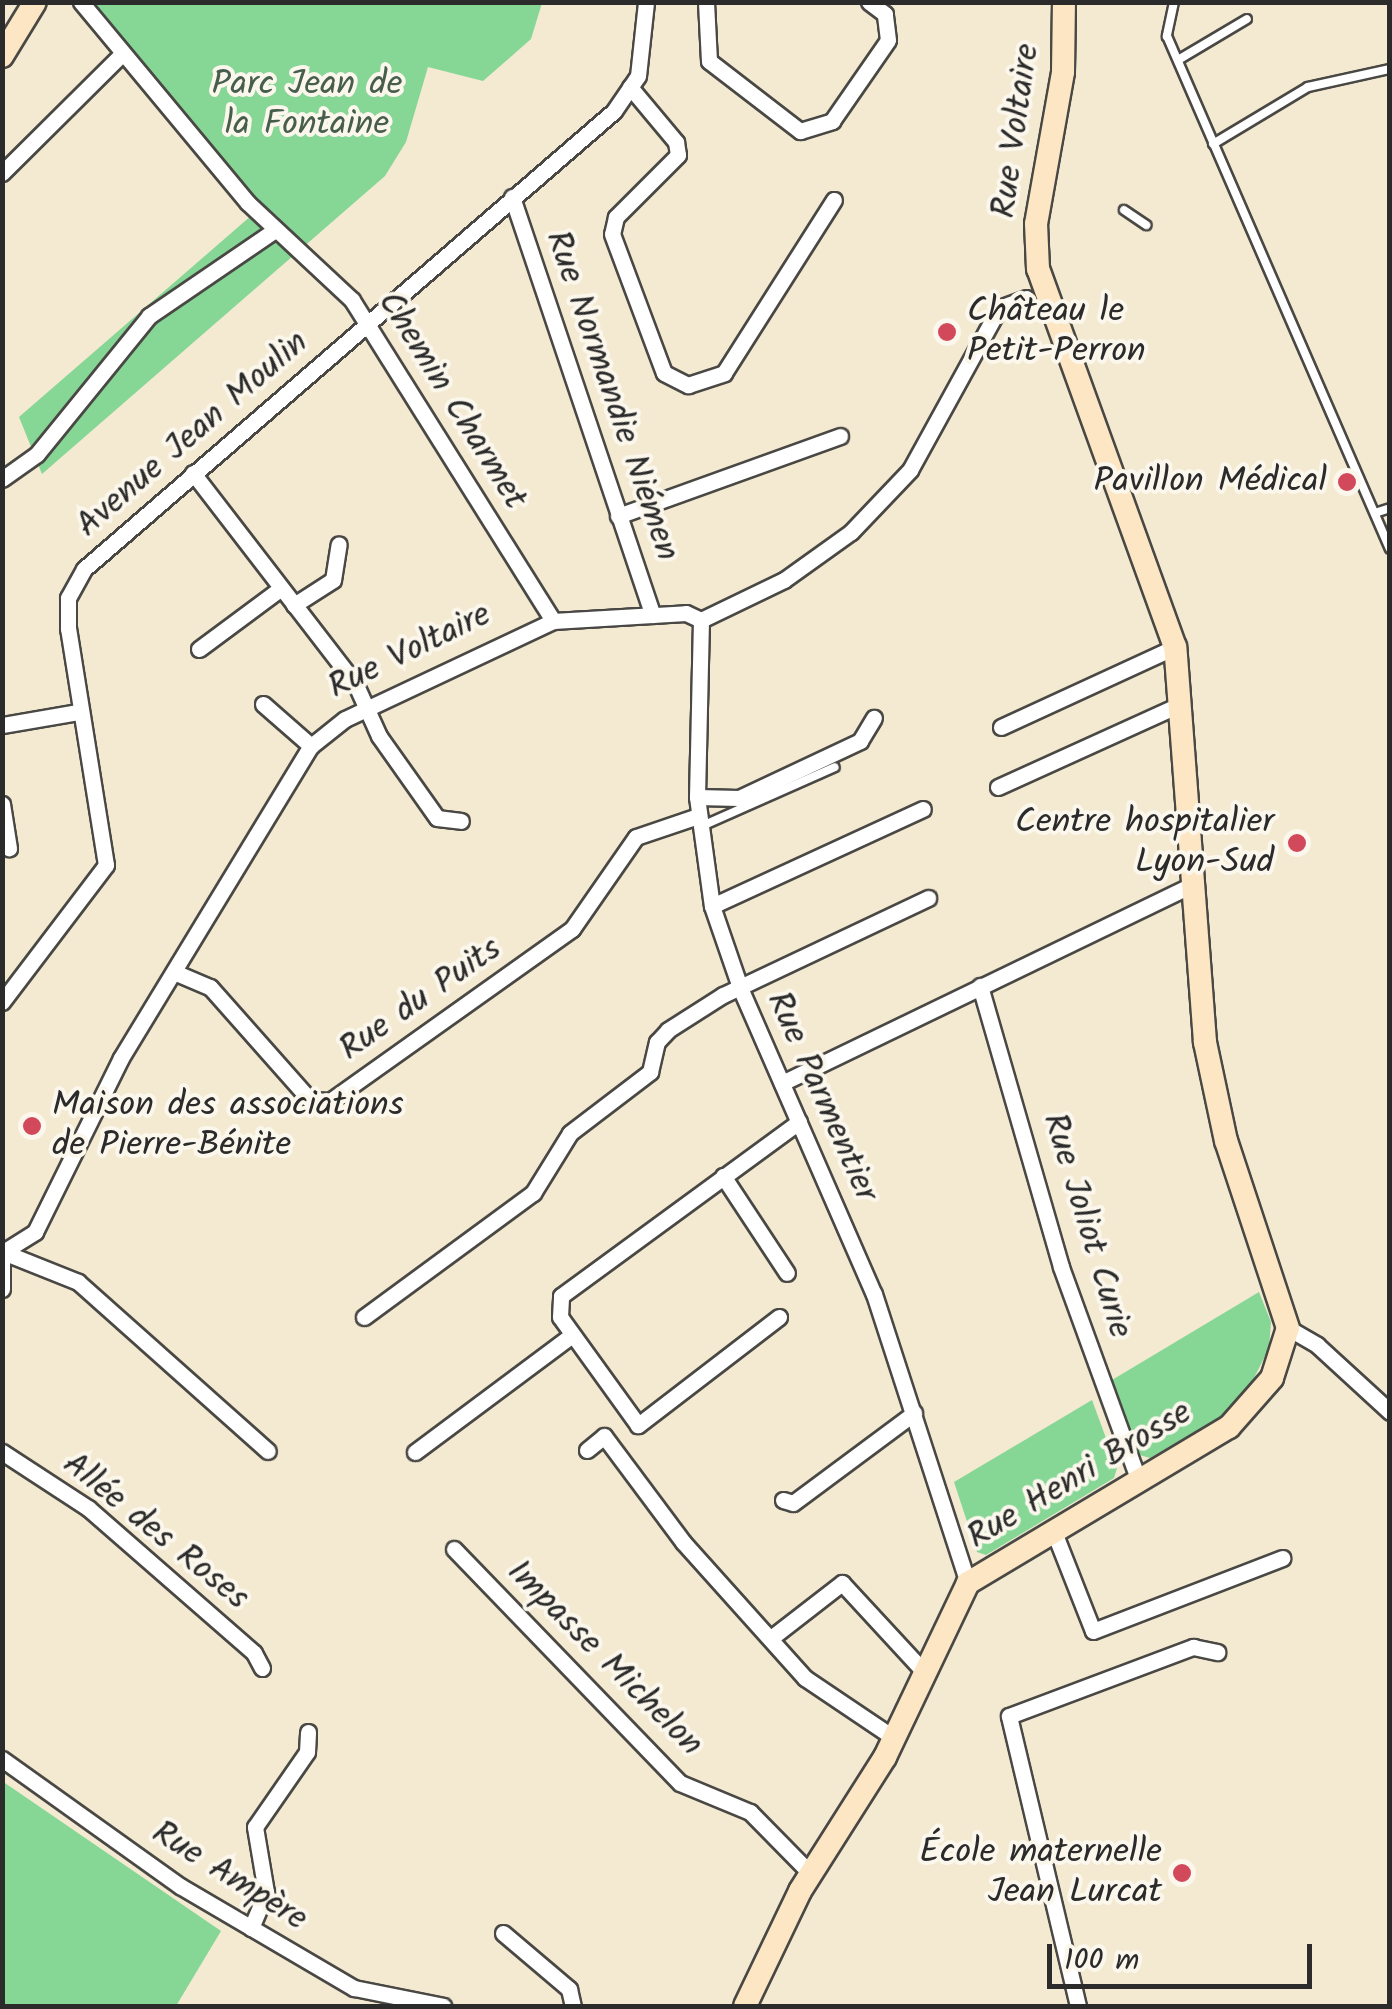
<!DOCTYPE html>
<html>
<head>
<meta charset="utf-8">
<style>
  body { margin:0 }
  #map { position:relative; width:1392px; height:2009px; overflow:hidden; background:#f4e9d1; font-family:Kalam,sans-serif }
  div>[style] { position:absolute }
  .green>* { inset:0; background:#86d696 }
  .roads { filter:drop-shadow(2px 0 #494844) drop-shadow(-2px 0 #494844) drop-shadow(0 2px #494844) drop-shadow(0 -2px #494844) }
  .lane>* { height:8px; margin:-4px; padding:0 4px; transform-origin:4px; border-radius:4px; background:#fff }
  .street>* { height:15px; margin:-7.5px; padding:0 7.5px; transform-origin:7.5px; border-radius:7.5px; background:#fff }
  .secondary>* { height:22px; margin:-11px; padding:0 11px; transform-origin:11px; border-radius:11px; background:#fce6c4 }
  .dots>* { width:28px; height:28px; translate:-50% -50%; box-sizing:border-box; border:5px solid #fbf7ec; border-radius:50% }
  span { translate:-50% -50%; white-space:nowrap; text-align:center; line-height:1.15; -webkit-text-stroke:8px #fbf7ec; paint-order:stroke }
  .park-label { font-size:35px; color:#465e4b }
  .street-label { font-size:35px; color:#2b2b2b }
  .poi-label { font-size:35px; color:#2b2b2b }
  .left { translate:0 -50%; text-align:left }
  .right { translate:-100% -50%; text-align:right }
  .frame { position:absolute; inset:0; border:5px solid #2b2b2b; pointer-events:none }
  .scale { position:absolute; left:1047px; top:1944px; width:265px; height:45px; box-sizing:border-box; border:5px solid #2b2b2b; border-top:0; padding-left:12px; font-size:30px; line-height:35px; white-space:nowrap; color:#2b2b2b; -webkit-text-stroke:8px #fbf7ec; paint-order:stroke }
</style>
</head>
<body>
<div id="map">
  <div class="green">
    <i style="clip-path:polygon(89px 3px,542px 3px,531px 39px,483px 81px,428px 67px,406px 142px,385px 176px,42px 474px,19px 417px,259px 209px)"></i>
    <i style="clip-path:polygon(1259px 1292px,1271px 1322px,1269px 1348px,1249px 1388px,1231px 1411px,1150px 1458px,1140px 1455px,1112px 1380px)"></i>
    <i style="clip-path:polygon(1092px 1400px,1117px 1468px,1114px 1478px,986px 1555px,977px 1552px,954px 1482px)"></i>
    <i style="clip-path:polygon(2px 1781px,221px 1931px,176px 2006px,3px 2006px)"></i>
  </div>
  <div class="roads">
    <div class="lane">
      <i style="left:1174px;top:2px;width:35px;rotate:102deg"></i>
      <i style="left:1167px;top:36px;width:559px;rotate:66.51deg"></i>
      <i style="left:1178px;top:60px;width:80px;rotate:-30.7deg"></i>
      <i style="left:1213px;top:144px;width:111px;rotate:-31deg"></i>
      <i style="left:1308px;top:87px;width:84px;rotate:-12.4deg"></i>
      <i style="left:1124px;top:210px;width:27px;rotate:34deg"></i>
      <i style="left:1375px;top:513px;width:16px;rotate:-18deg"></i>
      <i style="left:702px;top:826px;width:145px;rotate:-23.9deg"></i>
    </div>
    <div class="street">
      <i style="left:81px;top:2px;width:261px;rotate:50.3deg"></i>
      <i style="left:248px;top:203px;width:142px;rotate:43deg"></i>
      <i style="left:352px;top:300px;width:379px;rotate:57.9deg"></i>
      <i style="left:706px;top:2px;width:59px;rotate:87.1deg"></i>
      <i style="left:709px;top:61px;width:115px;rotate:37.6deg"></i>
      <i style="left:800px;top:131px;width:34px;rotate:-17deg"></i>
      <i style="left:832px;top:121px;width:98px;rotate:-55.3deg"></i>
      <i style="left:888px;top:40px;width:26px;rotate:-97deg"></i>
      <i style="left:885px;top:14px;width:20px;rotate:-143deg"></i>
      <i style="left:630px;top:87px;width:72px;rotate:50.1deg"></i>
      <i style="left:676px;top:142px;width:13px;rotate:81deg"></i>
      <i style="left:678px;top:155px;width:88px;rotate:135deg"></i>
      <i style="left:616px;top:217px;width:17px;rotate:103deg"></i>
      <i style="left:612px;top:234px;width:148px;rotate:69.5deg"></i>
      <i style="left:664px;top:373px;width:27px;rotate:27deg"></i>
      <i style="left:688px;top:385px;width:38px;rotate:-18deg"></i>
      <i style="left:724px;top:373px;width:205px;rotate:-57.6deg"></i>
      <i style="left:2px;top:173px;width:170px;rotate:-44.8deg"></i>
      <i style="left:512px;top:197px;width:441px;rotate:71.4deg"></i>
      <i style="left:193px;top:473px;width:267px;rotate:52.4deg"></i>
      <i style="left:356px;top:685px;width:56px;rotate:65.7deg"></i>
      <i style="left:379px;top:736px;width:100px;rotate:54.7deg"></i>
      <i style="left:437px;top:818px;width:24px;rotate:7deg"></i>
      <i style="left:2px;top:479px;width:43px;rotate:-35.5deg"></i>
      <i style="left:37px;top:454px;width:178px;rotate:-50.9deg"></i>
      <i style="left:149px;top:316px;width:153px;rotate:-34.3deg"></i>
      <i style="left:618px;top:516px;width:236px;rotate:-19.8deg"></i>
      <i style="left:294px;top:605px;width:46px;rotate:-32.7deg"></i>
      <i style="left:333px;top:580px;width:36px;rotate:-81deg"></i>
      <i style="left:701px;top:620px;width:177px;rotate:91.3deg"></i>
      <i style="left:697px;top:797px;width:110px;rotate:82.2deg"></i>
      <i style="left:712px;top:906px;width:89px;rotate:71deg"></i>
      <i style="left:741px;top:990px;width:332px;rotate:66.4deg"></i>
      <i style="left:874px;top:1294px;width:304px;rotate:72deg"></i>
      <i style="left:199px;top:649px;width:102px;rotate:-36.6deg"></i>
      <i style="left:263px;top:704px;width:64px;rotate:41.2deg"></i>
      <i style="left:2px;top:725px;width:77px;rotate:-9.7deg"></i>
      <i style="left:1001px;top:727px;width:192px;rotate:-24.7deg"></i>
      <i style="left:998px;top:787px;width:199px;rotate:-24.4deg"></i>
      <i style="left:697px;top:797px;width:42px;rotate:1.4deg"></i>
      <i style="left:739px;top:798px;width:134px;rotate:-25.2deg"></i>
      <i style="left:860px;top:741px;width:27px;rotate:-59deg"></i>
      <i style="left:2px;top:804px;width:45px;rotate:81deg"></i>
      <i style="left:712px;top:906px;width:232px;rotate:-24.7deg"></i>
      <i style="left:174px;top:972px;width:39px;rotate:23deg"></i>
      <i style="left:210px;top:987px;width:151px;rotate:48.5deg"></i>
      <i style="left:310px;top:1100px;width:20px;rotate:3deg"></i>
      <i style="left:330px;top:1101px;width:297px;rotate:-35.4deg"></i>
      <i style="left:572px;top:929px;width:112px;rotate:-55.2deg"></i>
      <i style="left:636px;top:837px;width:65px;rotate:-18.7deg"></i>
      <i style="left:980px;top:986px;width:292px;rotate:73.9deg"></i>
      <i style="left:1061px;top:1267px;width:228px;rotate:70deg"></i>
      <i style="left:2px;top:1002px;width:172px;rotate:-52.8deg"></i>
      <i style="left:106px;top:865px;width:239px;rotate:-99.1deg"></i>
      <i style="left:68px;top:629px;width:31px;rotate:-90deg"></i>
      <i style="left:68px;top:598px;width:33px;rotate:-61deg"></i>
      <i style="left:84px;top:569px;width:700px;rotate:-40.83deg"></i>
      <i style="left:614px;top:111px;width:42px;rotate:-55.6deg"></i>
      <i style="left:638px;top:76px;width:74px;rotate:-83.8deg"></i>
      <i style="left:782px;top:1083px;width:455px;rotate:-25.8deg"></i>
      <i style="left:723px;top:1176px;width:116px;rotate:56.6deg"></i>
      <i style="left:2px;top:1251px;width:38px;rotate:90deg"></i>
      <i style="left:3px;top:1252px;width:38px;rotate:-32deg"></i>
      <i style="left:35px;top:1232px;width:194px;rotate:-63.7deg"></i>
      <i style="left:121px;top:1058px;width:365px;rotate:-58.7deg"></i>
      <i style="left:311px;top:746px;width:43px;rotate:-38.5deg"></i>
      <i style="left:345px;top:719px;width:230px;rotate:-25.2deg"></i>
      <i style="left:553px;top:621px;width:133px;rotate:-3.4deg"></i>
      <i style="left:686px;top:613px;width:17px;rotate:25deg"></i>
      <i style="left:701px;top:620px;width:92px;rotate:-25.7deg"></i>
      <i style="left:784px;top:580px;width:82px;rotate:-35.6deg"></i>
      <i style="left:851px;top:532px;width:86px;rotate:-46.4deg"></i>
      <i style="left:910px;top:470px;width:185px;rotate:-61.2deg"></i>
      <i style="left:999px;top:308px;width:29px;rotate:-20deg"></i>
      <i style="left:3px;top:1252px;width:81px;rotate:21.8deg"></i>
      <i style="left:78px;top:1282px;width:254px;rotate:41.7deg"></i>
      <i style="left:364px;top:1317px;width:210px;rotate:-36.3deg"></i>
      <i style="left:533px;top:1193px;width:70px;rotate:-58.3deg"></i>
      <i style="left:570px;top:1133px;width:101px;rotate:-37.3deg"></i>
      <i style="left:650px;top:1072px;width:31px;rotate:-77deg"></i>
      <i style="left:657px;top:1042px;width:16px;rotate:-47deg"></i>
      <i style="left:668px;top:1030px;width:65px;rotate:-32.5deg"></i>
      <i style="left:723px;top:995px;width:227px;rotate:-25.3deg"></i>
      <i style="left:779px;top:1317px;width:178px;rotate:142.5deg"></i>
      <i style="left:638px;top:1425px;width:133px;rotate:-125.8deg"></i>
      <i style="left:560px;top:1317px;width:21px;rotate:-87deg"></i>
      <i style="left:561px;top:1296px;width:295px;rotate:-36.2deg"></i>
      <i style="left:1288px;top:1328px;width:34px;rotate:30deg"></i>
      <i style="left:1317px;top:1345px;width:99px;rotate:42.5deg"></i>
      <i style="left:587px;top:1450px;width:22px;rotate:-39deg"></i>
      <i style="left:604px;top:1436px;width:132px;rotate:53.3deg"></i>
      <i style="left:683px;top:1542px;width:183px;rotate:48.1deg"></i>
      <i style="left:805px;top:1678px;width:107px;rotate:34deg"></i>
      <i style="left:2px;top:1452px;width:103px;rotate:33.1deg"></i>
      <i style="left:88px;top:1508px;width:220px;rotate:41.1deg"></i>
      <i style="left:254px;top:1653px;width:17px;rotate:62deg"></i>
      <i style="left:415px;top:1452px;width:196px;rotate:-36.7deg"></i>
      <i style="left:783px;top:1500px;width:10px;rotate:17deg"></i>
      <i style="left:793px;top:1503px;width:151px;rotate:-36.6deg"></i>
      <i style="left:1054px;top:1532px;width:106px;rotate:68.5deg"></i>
      <i style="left:1093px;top:1631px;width:203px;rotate:-21.1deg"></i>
      <i style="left:454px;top:1549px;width:325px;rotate:46deg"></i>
      <i style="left:680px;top:1783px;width:76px;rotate:22.5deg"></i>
      <i style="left:750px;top:1812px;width:87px;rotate:45.5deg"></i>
      <i style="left:771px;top:1638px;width:90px;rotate:-37.8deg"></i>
      <i style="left:842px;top:1583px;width:121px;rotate:47.3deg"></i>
      <i style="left:2px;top:1759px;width:219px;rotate:35.5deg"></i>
      <i style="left:180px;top:1886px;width:202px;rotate:30.4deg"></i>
      <i style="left:354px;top:1988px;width:91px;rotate:11.4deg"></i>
      <i style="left:251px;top:1928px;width:39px;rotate:-67deg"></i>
      <i style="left:266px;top:1892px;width:66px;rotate:-99.6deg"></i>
      <i style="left:255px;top:1827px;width:91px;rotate:-55.3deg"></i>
      <i style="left:307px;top:1752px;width:20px;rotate:-87deg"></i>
      <i style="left:503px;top:1933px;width:87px;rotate:40.3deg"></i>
      <i style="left:569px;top:1989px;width:17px;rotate:77deg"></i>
      <i style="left:1078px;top:2006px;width:298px;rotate:-103.4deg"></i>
      <i style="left:1009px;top:1716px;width:197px;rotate:-20.6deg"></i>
      <i style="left:1193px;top:1647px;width:25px;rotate:12deg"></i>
    </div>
    <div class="secondary">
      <i style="left:2px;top:56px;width:63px;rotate:-58.6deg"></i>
      <i style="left:745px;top:2006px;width:127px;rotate:-64.4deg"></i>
      <i style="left:800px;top:1891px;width:159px;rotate:-57.6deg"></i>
      <i style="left:885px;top:1757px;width:193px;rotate:-64.5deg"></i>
      <i style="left:968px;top:1583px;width:304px;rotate:-30.9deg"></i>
      <i style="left:1229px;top:1427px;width:65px;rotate:-48.7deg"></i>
      <i style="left:1272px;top:1378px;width:52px;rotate:-72.3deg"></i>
      <i style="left:1288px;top:1328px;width:197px;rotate:-108.3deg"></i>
      <i style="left:1226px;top:1141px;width:101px;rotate:-102deg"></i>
      <i style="left:1205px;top:1042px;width:396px;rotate:-94.3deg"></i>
      <i style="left:1175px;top:647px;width:402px;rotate:-109.9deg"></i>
      <i style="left:1038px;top:269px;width:45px;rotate:-92.5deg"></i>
      <i style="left:1036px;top:224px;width:154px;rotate:-79.9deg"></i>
      <i style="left:1063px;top:72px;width:70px;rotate:-89.2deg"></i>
    </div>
  </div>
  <div class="dots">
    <i style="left:947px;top:332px;background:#d1495b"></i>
    <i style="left:1347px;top:482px;background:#d1495b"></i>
    <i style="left:1297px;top:843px;background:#d1495b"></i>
    <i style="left:32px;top:1126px;background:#d1495b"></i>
    <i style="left:1182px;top:1873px;background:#d1495b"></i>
  </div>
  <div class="park-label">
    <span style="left:307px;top:105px">Parc Jean de<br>la Fontaine</span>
  </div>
  <div class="street-label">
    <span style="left:1017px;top:131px;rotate:-82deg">Rue Voltaire</span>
    <span style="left:611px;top:396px;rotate:71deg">Rue Normandie Niémen</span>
    <span style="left:451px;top:401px;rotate:58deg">Chemin Charmet</span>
    <span style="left:193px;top:435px;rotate:-41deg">Avenue Jean Moulin</span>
    <span style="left:410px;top:652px;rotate:-26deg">Rue Voltaire</span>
    <span style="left:421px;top:1000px;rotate:-35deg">Rue du Puits</span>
    <span style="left:821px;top:1097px;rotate:66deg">Rue Parmentier</span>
    <span style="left:1086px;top:1226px;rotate:73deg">Rue Joliot Curie</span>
    <span style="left:1080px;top:1476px;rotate:-31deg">Rue Henri Brosse</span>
    <span style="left:155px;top:1532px;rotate:39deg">Allée des Roses</span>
    <span style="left:604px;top:1659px;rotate:45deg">Impasse Michelon</span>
    <span style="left:229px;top:1877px;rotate:32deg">Rue Ampère</span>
  </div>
  <div class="poi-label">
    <span class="left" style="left:967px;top:332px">Château le<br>Petit-Perron</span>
    <span class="right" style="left:1327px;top:482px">Pavillon Médical</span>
    <span class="right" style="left:1274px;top:843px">Centre hospitalier<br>Lyon-Sud</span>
    <span class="left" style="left:52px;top:1126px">Maison des associations<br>de Pierre-Bénite</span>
    <span class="right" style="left:1162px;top:1873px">École maternelle<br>Jean Lurcat</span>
  </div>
  <div class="frame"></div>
  <div class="scale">100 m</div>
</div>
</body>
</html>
